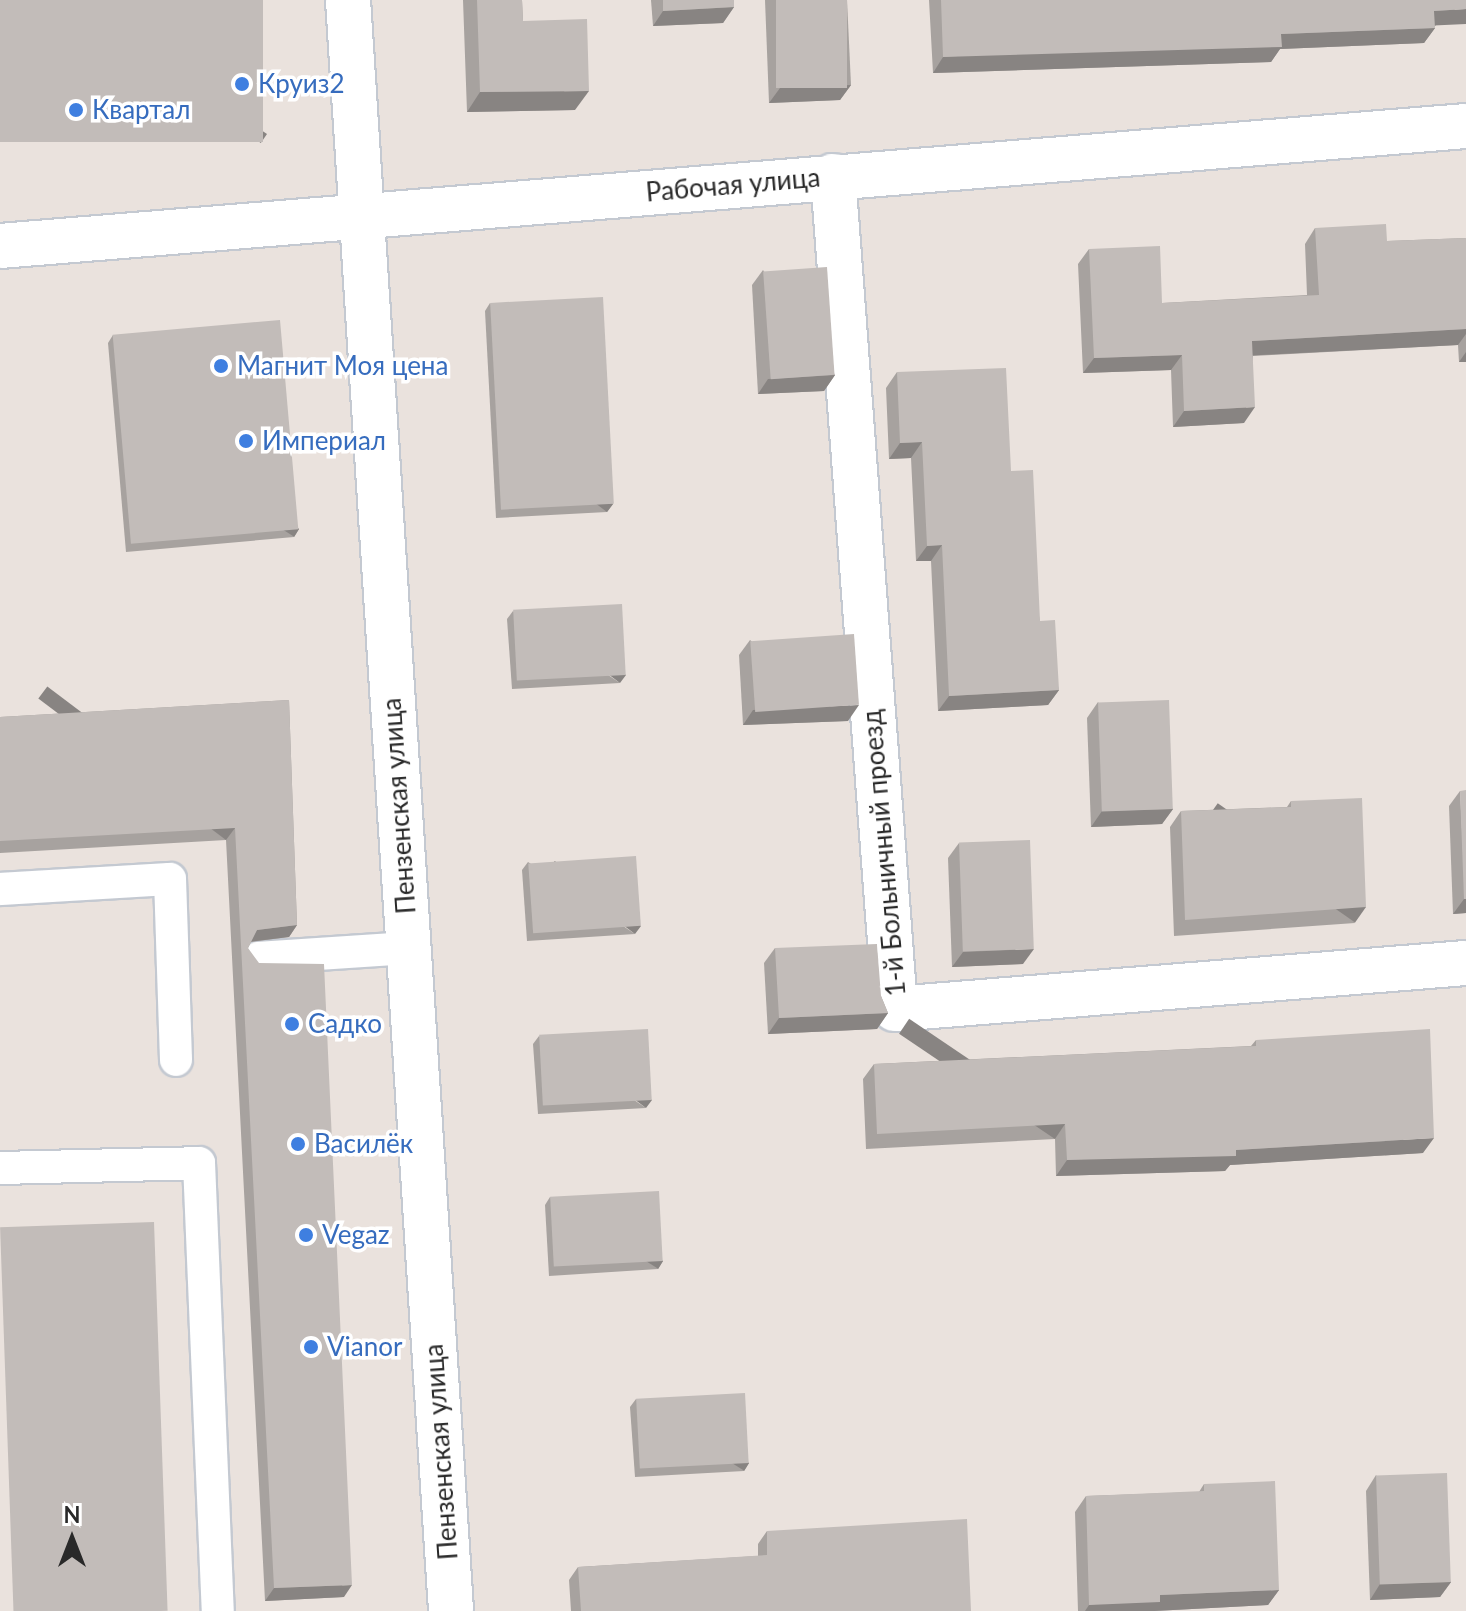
<!DOCTYPE html>
<html>
<head>
<meta charset="utf-8">
<style>
  body { margin:0 }
  #map { position:relative; width:1466px; height:1611px; overflow:hidden; background:#eae2dd; font-family:Lato,sans-serif }
  div>[style] { position:absolute }
  .roads { filter:drop-shadow(2px 0 #c4c9d1) drop-shadow(-2px 0 #c4c9d1) drop-shadow(0 2px #c4c9d1) drop-shadow(0 -2px #c4c9d1) }
  .lane>* { height:32px; margin:-16px; padding:0 16px; transform-origin:16px; border-radius:16px; background:#fff }
  .street>* { height:44px; margin:-22px; padding:0 22px; transform-origin:22px; border-radius:22px; background:#fff }
  .secondary>* { height:44px; margin:-22px; padding:0 22px; transform-origin:22px; border-radius:22px; background:#fff }
  .wall>* { inset:0; background:#a7a29f }
  .shaded-wall>* { inset:0; background:#888482; transform-origin:0 0 }
  .building>* { inset:0; background:#c2bcb9; transform-origin:0 0 }
  .dots>* { width:22px; height:22px; translate:-50% -50%; box-sizing:border-box; border:4px solid #fff; border-radius:50% }
  span { translate:-50% -50%; white-space:nowrap; text-align:center; line-height:1.15; -webkit-text-stroke:7px #fff; paint-order:stroke }
  .shop-label { font-size:26px; color:#366cbe }
  .left { translate:0 -50%; text-align:left }
  .street-label { font-size:26px; color:#292929 }
  .north { position:absolute; left:32px; top:1499px; width:80px; height:80px; -webkit-text-stroke:6px #fff; paint-order:stroke; rotate:0deg; font-size:22px; font-weight:700; line-height:32px; text-align:center; color:#292929 }
  .north::after { content:''; display:block; margin:auto; width:28px; height:36px; background:#292929; clip-path:polygon(50% 0,100% 100%,50% 72%,0 100%) }
</style>
</head>
<body>
<div id="map">
  <div class="roads">
    <div class="lane">
      <i style="left:0;top:889px;width:170px;rotate:-3.4deg"></i>
      <i style="left:170px;top:879px;width:181px;rotate:88.1deg"></i>
      <i style="left:258px;top:958px;width:150px;rotate:-3.8deg"></i>
      <i style="left:0;top:1168px;width:199px;rotate:-1.4deg"></i>
      <i style="left:199px;top:1163px;width:448px;rotate:87.6deg"></i>
    </div>
    <div class="street">
      <i style="left:833px;top:176px;width:835px;rotate:85.74deg"></i>
      <i style="left:895px;top:1009px;width:573px;rotate:-4.61deg"></i>
      <i style="left:0;top:246px;width:1471px;rotate:-4.68deg"></i>
    </div>
    <div class="secondary">
      <i style="left:348px;top:0;width:1614px;rotate:86.34deg"></i>
    </div>
  </div>
  <div class="wall">
    <i style="clip-path:polygon(463px 0,522px 0,523px 21px,575px 110px,467px 112px)"></i>
    <i style="clip-path:polygon(651px 0,734px 0,734px 7px,723px 23px,653px 26px)"></i>
    <i style="clip-path:polygon(765px 0,847px 0,851px 85px,840px 100px,769px 103px)"></i>
    <i style="clip-path:polygon(929px 0,1466px 0,1435px 26px,1435px 28px,1424px 43px,1280px 49px,1271px 62px,933px 73px)"></i>
    <i style="clip-path:polygon(1315px 228px,1387px 241px,1466px 238px,1466px 362px,1459px 362px,1458px 345px,1253px 356px,1244px 423px,1173px 427px,1171px 370px,1083px 373px,1078px 264px,1089px 249px,1162px 303px,1307px 295px,1305px 244px)"></i>
    <i style="clip-path:polygon(763px 270px,835px 375px,824px 391px,758px 394px,752px 285px)"></i>
    <i style="clip-path:polygon(490px 303px,613px 504px,607px 512px,496px 518px,485px 311px)"></i>
    <i style="clip-path:polygon(113px 335px,299px 529px,294px 537px,126px 552px,108px 343px)"></i>
    <i style="clip-path:polygon(897px 372px,1011px 471px,1040px 621px,1059px 690px,1048px 705px,938px 711px,931px 561px,916px 561px,911px 458px,889px 459px,886px 388px)"></i>
    <i style="clip-path:polygon(513px 611px,620px 683px,512px 689px,507px 619px)"></i>
    <i style="clip-path:polygon(750px 640px,848px 721px,743px 725px,739px 655px)"></i>
    <i style="clip-path:polygon(289px 700px,297px 925px,289px 937px,251px 942px,248px 948px,344px 1597px,265px 1601px,226px 840px,0 853px,0 717px)"></i>
    <i style="clip-path:polygon(1098px 702px,1173px 809px,1162px 824px,1091px 827px,1087px 718px)"></i>
    <i style="clip-path:polygon(1460px 791px,1466px 913px,1453px 914px,1449px 806px)"></i>
    <i style="clip-path:polygon(1291px 801px,1355px 923px,1174px 936px,1170px 827px,1181px 811px,1287px 807px)"></i>
    <i style="clip-path:polygon(959px 843px,1023px 964px,952px 967px,948px 858px)"></i>
    <i style="clip-path:polygon(528px 862px,635px 934px,527px 941px,522px 870px)"></i>
    <i style="clip-path:polygon(775px 948px,881px 996px,888px 1013px,877px 1029px,768px 1034px,764px 963px)"></i>
    <i style="clip-path:polygon(539px 1036px,646px 1108px,538px 1114px,533px 1044px)"></i>
    <i style="clip-path:polygon(1256px 1040px,1423px 1153px,1230px 1165px,1225px 1171px,1056px 1176px,1055px 1139px,866px 1149px,863px 1079px,874px 1064px,1251px 1046px)"></i>
    <i style="clip-path:polygon(550px 1197px,663px 1261px,658px 1269px,549px 1276px,545px 1205px)"></i>
    <i style="clip-path:polygon(636px 1399px,749px 1463px,744px 1471px,635px 1477px,630px 1407px)"></i>
    <i style="clip-path:polygon(1376px 1475px,1451px 1582px,1440px 1597px,1370px 1600px,1366px 1491px)"></i>
    <i style="clip-path:polygon(1204px 1484px,1279px 1590px,1268px 1605px,1154px 1611px,1078px 1611px,1075px 1512px,1086px 1496px,1199px 1492px)"></i>
    <i style="clip-path:polygon(767px 1531px,971px 1611px,571px 1611px,569px 1580px,578px 1567px,758px 1556px,758px 1544px)"></i>
  </div>
  <div class="shaded-wall">
    <i style="clip-path:polygon(734px 7px,723px 23px,653px 26px,663px 11px)"></i>
    <i style="clip-path:polygon(1466px 9px,1466px 24px,1423px 26px,1434px 11px)"></i>
    <i style="clip-path:polygon(1435px 28px,1424px 43px,1280px 49px,1271px 62px,933px 73px,943px 57px,1281px 34px)"></i>
    <i style="clip-path:polygon(851px 85px,840px 100px,769px 103px,780px 88px)"></i>
    <i style="clip-path:polygon(589px 91px,575px 110px,467px 112px,480px 92px)"></i>
    <i style="left:267px;top:134px;width:11px;height:267px;rotate:124deg"></i>
    <i style="clip-path:polygon(1466px 329px,1466px 334px,1458px 345px,1241px 356px,1252px 341px)"></i>
    <i style="clip-path:polygon(1466px 352px,1466px 362px,1459px 362px)"></i>
    <i style="clip-path:polygon(1182px 355px,1171px 370px,1083px 373px,1094px 358px)"></i>
    <i style="clip-path:polygon(835px 375px,824px 391px,758px 394px,768px 379px)"></i>
    <i style="clip-path:polygon(1255px 407px,1244px 423px,1173px 427px,1184px 411px)"></i>
    <i style="clip-path:polygon(922px 442px,911px 458px,889px 459px,900px 443px)"></i>
    <i style="left:613px;top:504px;width:10px;height:112px;rotate:127deg"></i>
    <i style="left:299px;top:529px;width:9px;height:168px;rotate:122deg"></i>
    <i style="clip-path:polygon(942px 545px,931px 561px,916px 561px,927px 546px)"></i>
    <i style="left:626px;top:675px;width:10px;height:109px;rotate:127deg"></i>
    <i style="clip-path:polygon(1059px 690px,1048px 705px,938px 711px,949px 696px)"></i>
    <i style="clip-path:polygon(859px 705px,848px 721px,743px 725px,753px 710px)"></i>
    <i style="clip-path:polygon(1173px 809px,1162px 824px,1091px 827px,1102px 811px)"></i>
    <i style="left:235px;top:828px;width:15px;height:235px;rotate:127deg"></i>
    <i style="clip-path:polygon(1464px 899px,1466px 899px,1466px 913px,1453px 914px)"></i>
    <i style="left:1366px;top:907px;width:19px;height:181px;rotate:125deg"></i>
    <i style="clip-path:polygon(297px 925px,289px 937px,248px 942px,257px 930px)"></i>
    <i style="left:641px;top:926px;width:10px;height:108px;rotate:127deg"></i>
    <i style="clip-path:polygon(1034px 949px,1023px 964px,952px 967px,963px 952px)"></i>
    <i style="clip-path:polygon(888px 1013px,877px 1029px,768px 1034px,779px 1018px)"></i>
    <i style="left:652px;top:1100px;width:10px;height:109px;rotate:127deg"></i>
    <i style="left:1065px;top:1124px;width:18px;height:188px;rotate:124deg"></i>
    <i style="clip-path:polygon(1434px 1138px,1423px 1153px,1230px 1165px,1225px 1171px,1056px 1176px,1067px 1160px)"></i>
    <i style="left:663px;top:1261px;width:9px;height:108px;rotate:122deg"></i>
    <i style="left:749px;top:1463px;width:9px;height:109px;rotate:122deg"></i>
    <i style="clip-path:polygon(1451px 1582px,1440px 1597px,1370px 1600px,1380px 1584px)"></i>
    <i style="clip-path:polygon(352px 1585px,344px 1597px,265px 1601px,274px 1588px)"></i>
    <i style="clip-path:polygon(1279px 1590px,1268px 1605px,1154px 1611px,1085px 1611px,1089px 1605px,1160px 1595px)"></i>
  </div>
  <div class="building">
    <i style="left:0;top:0;width:263px;height:142px"></i>
    <i style="clip-path:polygon(477px 0,522px 0,523px 21px,587px 19px,589px 91px,480px 92px)"></i>
    <i style="clip-path:polygon(663px 0,734px 0,734px 7px,663px 11px)"></i>
    <i style="left:776px;top:0;width:71px;height:88px"></i>
    <i style="clip-path:polygon(941px 0,1466px 0,1466px 9px,1434px 11px,1435px 28px,1281px 34px,1282px 47px,943px 57px)"></i>
    <i style="clip-path:polygon(1386px 224px,1387px 241px,1466px 238px,1466px 329px,1252px 341px,1255px 407px,1184px 411px,1182px 355px,1094px 358px,1089px 249px,1160px 246px,1162px 303px,1319px 295px,1315px 228px)"></i>
    <i style="left:827px;top:267px;width:108px;height:64px;rotate:86deg"></i>
    <i style="left:603px;top:297px;width:207px;height:113px;rotate:87deg"></i>
    <i style="left:280px;top:320px;width:210px;height:168px;rotate:85deg"></i>
    <i style="clip-path:polygon(1006px 368px,1011px 471px,1033px 470px,1040px 621px,1055px 620px,1059px 690px,949px 696px,942px 545px,927px 546px,922px 442px,900px 443px,897px 372px)"></i>
    <i style="left:622px;top:604px;width:71px;height:109px;rotate:87deg"></i>
    <i style="left:854px;top:634px;width:71px;height:104px;rotate:86deg"></i>
    <i style="clip-path:polygon(289px 700px,297px 925px,257px 930px,248px 948px,259px 963px,324px 964px,352px 1585px,274px 1588px,235px 828px,0 841px,0 717px)"></i>
    <i style="left:1169px;top:700px;width:109px;height:71px;rotate:88deg"></i>
    <i style="clip-path:polygon(1466px 790px,1466px 899px,1464px 899px,1460px 791px)"></i>
    <i style="clip-path:polygon(1362px 798px,1366px 907px,1185px 920px,1181px 811px,1291px 807px,1291px 801px)"></i>
    <i style="left:1030px;top:840px;width:109px;height:71px;rotate:88deg"></i>
    <i style="left:636px;top:856px;width:70px;height:108px;rotate:86deg"></i>
    <i style="clip-path:polygon(877px 944px,881px 996px,888px 1013px,779px 1018px,775px 948px)"></i>
    <i style="left:648px;top:1029px;width:71px;height:109px;rotate:87deg"></i>
    <i style="clip-path:polygon(1430px 1029px,1434px 1138px,1236px 1150px,1236px 1156px,1067px 1160px,1065px 1124px,877px 1134px,874px 1064px,1256px 1046px,1256px 1040px)"></i>
    <i style="left:659px;top:1191px;width:70px;height:109px;rotate:87deg"></i>
    <i style="left:154px;top:1222px;width:389px;height:154px;rotate:88deg"></i>
    <i style="left:745px;top:1393px;width:70px;height:109px;rotate:87deg"></i>
    <i style="left:1447px;top:1473px;width:109px;height:71px;rotate:88deg"></i>
    <i style="clip-path:polygon(1275px 1481px,1279px 1590px,1160px 1595px,1160px 1602px,1089px 1605px,1086px 1496px,1204px 1491px,1204px 1484px)"></i>
    <i style="clip-path:polygon(967px 1519px,971px 1611px,581px 1611px,578px 1567px,767px 1555px,767px 1531px)"></i>
  </div>
  <div class="dots">
    <i style="left:242px;top:84px;background:#3f7fe0"></i>
    <i style="left:76px;top:110px;background:#3f7fe0"></i>
    <i style="left:221px;top:366px;background:#3f7fe0"></i>
    <i style="left:246px;top:441px;background:#3f7fe0"></i>
    <i style="left:292px;top:1024px;background:#3f7fe0"></i>
    <i style="left:298px;top:1144px;background:#3f7fe0"></i>
    <i style="left:306px;top:1235px;background:#3f7fe0"></i>
    <i style="left:311px;top:1347px;background:#3f7fe0"></i>
  </div>
  <div class="shop-label">
    <span class="left" style="left:258px;top:84px">Круиз2</span>
    <span class="left" style="left:92px;top:110px">Квартал</span>
    <span class="left" style="left:237px;top:366px">Магнит Моя цена</span>
    <span class="left" style="left:262px;top:441px">Империал</span>
    <span class="left" style="left:308px;top:1024px">Садко</span>
    <span class="left" style="left:314px;top:1144px">Василёк</span>
    <span class="left" style="left:322px;top:1235px">Vegaz</span>
    <span class="left" style="left:327px;top:1347px">Vianor</span>
  </div>
  <div class="street-label">
    <span style="left:733px;top:185px;rotate:-5deg">Рабочая улица</span>
    <span style="left:399px;top:806px;rotate:-94deg">Пензенская улица</span>
    <span style="left:884px;top:853px;rotate:-95deg">1-й Больничный проезд</span>
    <span style="left:441px;top:1452px;rotate:-94deg">Пензенская улица</span>
  </div>
  <div class="north">N</div>
</div>
</body>
</html>
